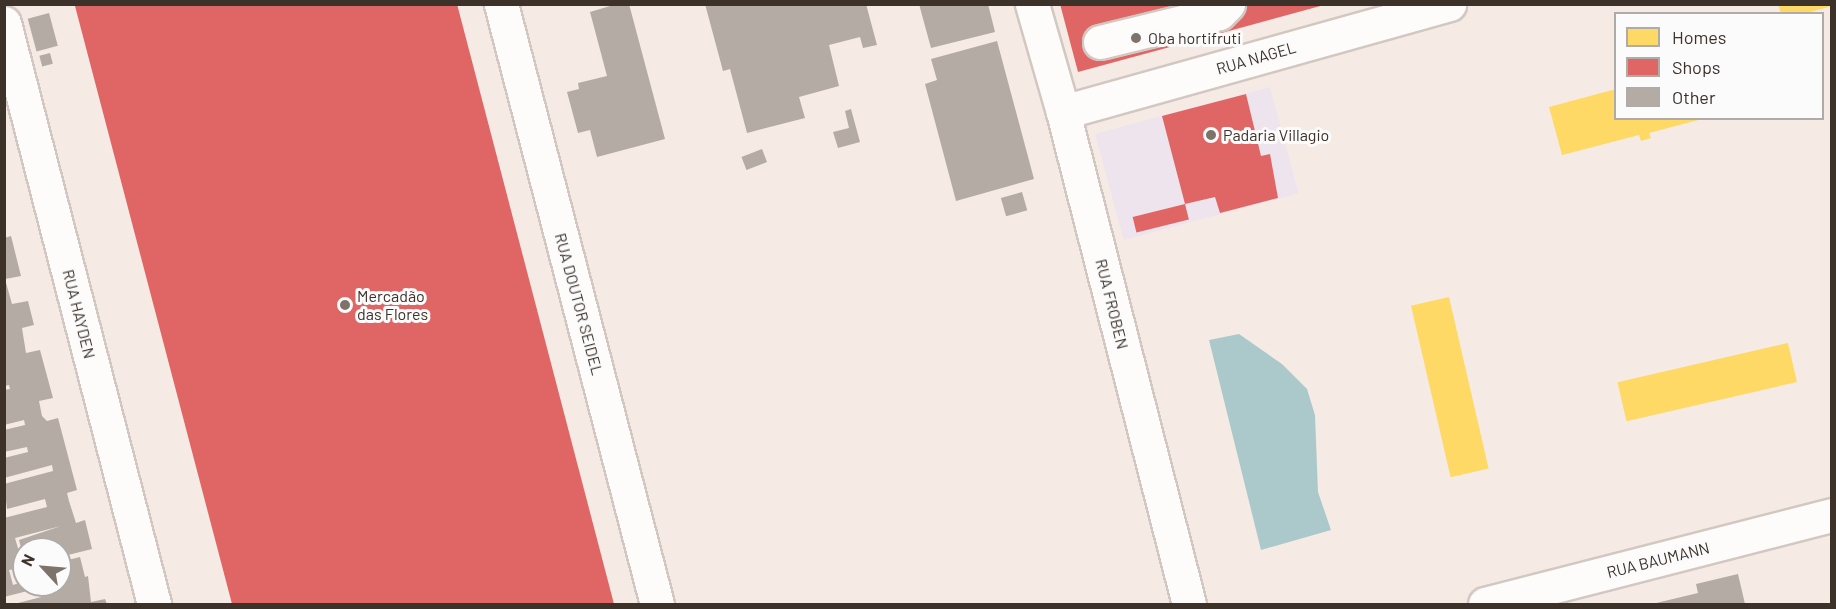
<!DOCTYPE html>
<html>
<head>
<meta charset="utf-8">
<style>
  body { margin:0 }
  #map { position:relative; width:1836px; height:609px; overflow:hidden; background:#f5ebe4; font-family:Barlow,sans-serif }
  div>[style] { position:absolute }
  .commercial>* { inset:0; background:#eee4ed; transform-origin:0 0 }
  .water>* { inset:0; background:#abc9cb }
  .homes>* { inset:0; background:#ffd966; transform-origin:0 0 }
  .shops>* { inset:0; background:#e06666; transform-origin:0 0 }
  .building>* { inset:0; background:#b4aba4; transform-origin:0 0 }
  .roads { filter:drop-shadow(2px 0 #d2c8c1) drop-shadow(-2px 0 #d2c8c1) drop-shadow(0 2px #d2c8c1) drop-shadow(0 -2px #d2c8c1) }
  .minor>* { height:33px; margin:-16.5px; padding:0 16.5px; transform-origin:16.5px; border-radius:16.5px; background:#fefcfb }
  .dots>* { width:16px; height:16px; translate:-50% -50%; box-sizing:border-box; border:3px solid #fbfbfb; border-radius:50% }
  span { translate:-50% -50%; white-space:nowrap; text-align:center; line-height:1.15; -webkit-text-stroke:6px #fbfbfb; paint-order:stroke }
  .poi-label { font-size:16px; color:#3d322a }
  .left { translate:0 -50%; text-align:left }
  .street-label { font-size:16px; color:#3d322a }
  .frame { position:absolute; inset:0; border:6px solid #3d322a; pointer-events:none }
  .legend { position:absolute; left:1614px; top:12px; width:210px; height:108px; box-sizing:border-box; background:#fbfbfb; border:2px solid #afaba7; margin:0; padding:8px 10px; list-style:none; font-size:18px; color:#3d322a }
  .legend li { display:flex; align-items:center; gap:12px; height:30px }
  .legend b { width:30px; border:2px solid #afaba7 }
  .north { position:absolute; left:12px; top:537px; width:60px; height:60px; box-sizing:border-box; background:#fbfbfb; border:2px solid #afaba7; border-radius:50%; rotate:296deg; font-size:16px; font-weight:700; line-height:24px; text-align:center; color:#3d322a }
  .north::after { content:''; display:block; margin:auto; width:21px; height:27px; background:#7d736b; clip-path:polygon(50% 0,100% 100%,50% 72%,0 100%) }
</style>
</head>
<body>
<div id="map">
  <div class="commercial">
    <i style="left:1270px;top:87px;width:110px;height:181px;rotate:75deg"></i>
  </div>
  <div class="water">
    <i style="clip-path:polygon(1239px 334px,1282px 364px,1307px 389px,1315px 415px,1318px 492px,1331px 530px,1261px 550px,1209px 340px)"></i>
  </div>
  <div class="homes">
    <i style="clip-path:polygon(1778px 4px,1832px 4px,1832px 6px,1803px 14px,1781px 14px)"></i>
    <i style="clip-path:polygon(1616px 89px,1616px 118px,1702px 119px,1649px 133px,1651px 138px,1641px 141px,1639px 135px,1562px 155px,1549px 107px)"></i>
    <i style="left:1449px;top:297px;width:176px;height:39px;rotate:77deg"></i>
    <i style="left:1788px;top:343px;width:40px;height:175px;rotate:77deg"></i>
  </div>
  <div class="shops">
    <i style="clip-path:polygon(82px 4px,457px 4px,614px 604px,232px 604px,75px 6px)"></i>
    <i style="clip-path:polygon(1060px 4px,1324px 4px,1324px 5px,1078px 72px)"></i>
    <i style="clip-path:polygon(1246px 94px,1261px 156px,1270px 154px,1278px 198px,1220px 213px,1215px 197px,1185px 204px,1162px 116px)"></i>
    <i style="left:1185px;top:204px;width:16px;height:54px;rotate:76deg"></i>
  </div>
  <div class="building">
    <i style="clip-path:polygon(617px 4px,629px 4px,665px 139px,597px 157px,590px 130px,578px 133px,567px 92px,579px 89px,578px 83px,607px 76px,590px 12px)"></i>
    <i style="clip-path:polygon(705px 4px,866px 4px,877px 45px,863px 48px,860px 37px,829px 45px,839px 86px,799px 97px,805px 118px,747px 133px,730px 69px,723px 71px)"></i>
    <i style="clip-path:polygon(919px 4px,988px 4px,995px 32px,931px 48px)"></i>
    <i style="left:49px;top:13px;width:34px;height:22px;rotate:75deg"></i>
    <i style="clip-path:polygon(997px 41px,1034px 179px,956px 201px,925px 84px,937px 80px,931px 59px)"></i>
    <i style="left:50px;top:53px;width:11px;height:11px;rotate:75deg"></i>
    <i style="clip-path:polygon(851px 109px,860px 142px,838px 148px,833px 132px,849px 128px,845px 111px)"></i>
    <i style="left:762px;top:149px;width:14px;height:22px;rotate:69deg"></i>
    <i style="left:1022px;top:192px;width:19px;height:22px;rotate:74deg"></i>
    <i style="clip-path:polygon(evenodd,11px 236px,21px 276px,5px 279px,12px 304px,28px 301px,34px 325px,22px 328px,26px 353px,40px 350px,53px 398px,39px 401px,42px 416px,47px 421px,58px 418px,77px 490px,67px 493px,69px 501px,76px 523px,85px 520px,92px 549px,60px 557px,60px 549px,24px 549px,23px 555px,19px 540px,61px 526px,15px 538px,24px 569px,24px 585px,60px 585px,60px 562px,80px 557px,85px 577px,88px 576px,91px 602px,105px 599px,107px 604px,14px 604px,49px 595px,47px 586px,4px 597px,4px 518px,47px 507px,45px 499px,7px 509px,4px 484px,53px 471px,52px 465px,4px 478px,4px 458px,28px 452px,27px 447px,4px 452px,4px 430px,25px 425px,24px 420px,4px 425px,4px 390px,10px 389px,9px 385px,4px 386px,4px 238px,11px 236px,16px 569px,19px 583px,13px 585px,9px 570px,16px 569px)"></i>
    <i style="clip-path:polygon(1738px 574px,1745px 604px,1652px 604px,1698px 593px,1696px 584px)"></i>
  </div>
  <div class="roads">
    <div class="minor">
      <i style="left:501px;top:4px;width:620px;rotate:75.43deg"></i>
      <i style="left:1032px;top:4px;width:112px;rotate:74deg"></i>
      <i style="left:1063px;top:112px;width:508px;rotate:75.64deg"></i>
      <i style="left:4px;top:23px;width:600px;rotate:75.52deg"></i>
      <i style="left:1100px;top:42px;width:122px;rotate:-13.7deg"></i>
      <i style="left:1219px;top:13px;width:13px;rotate:-45deg"></i>
      <i style="left:1063px;top:112px;width:401px;rotate:-15.6deg"></i>
      <i style="left:1485px;top:604px;width:358px;rotate:-14.4deg"></i>
    </div>
  </div>
  <div class="dots">
    <i style="left:1136px;top:38px;background:#7d736b"></i>
    <i style="left:1211px;top:135px;background:#7d736b"></i>
    <i style="left:345px;top:305px;background:#7d736b"></i>
  </div>
  <div class="poi-label">
    <span class="left" style="left:1148px;top:38px">Oba hortifruti</span>
    <span class="left" style="left:1223px;top:135px">Padaria Villagio</span>
    <span class="left" style="left:357px;top:305px">Mercadão<br>das Flores</span>
  </div>
  <div class="street-label">
    <span style="left:1256px;top:58px;rotate:-16deg">RUA NAGEL</span>
    <span style="left:579px;top:304px;rotate:75deg">RUA DOUTOR SEIDEL</span>
    <span style="left:1112px;top:304px;rotate:76deg">RUA FROBEN</span>
    <span style="left:79px;top:314px;rotate:76deg">RUA HAYDEN</span>
    <span style="left:1658px;top:560px;rotate:-14deg">RUA BAUMANN</span>
  </div>
  <div class="frame"></div>
  <ul class="legend">
  <li><b style="height:16px;background:#ffd966"></b>Homes</li>
  <li><b style="height:16px;background:#e06666"></b>Shops</li>
  <li><b style="height:16px;background:#b4aba4"></b>Other</li>
  </ul>
  <div class="north">N</div>
</div>
</body>
</html>
